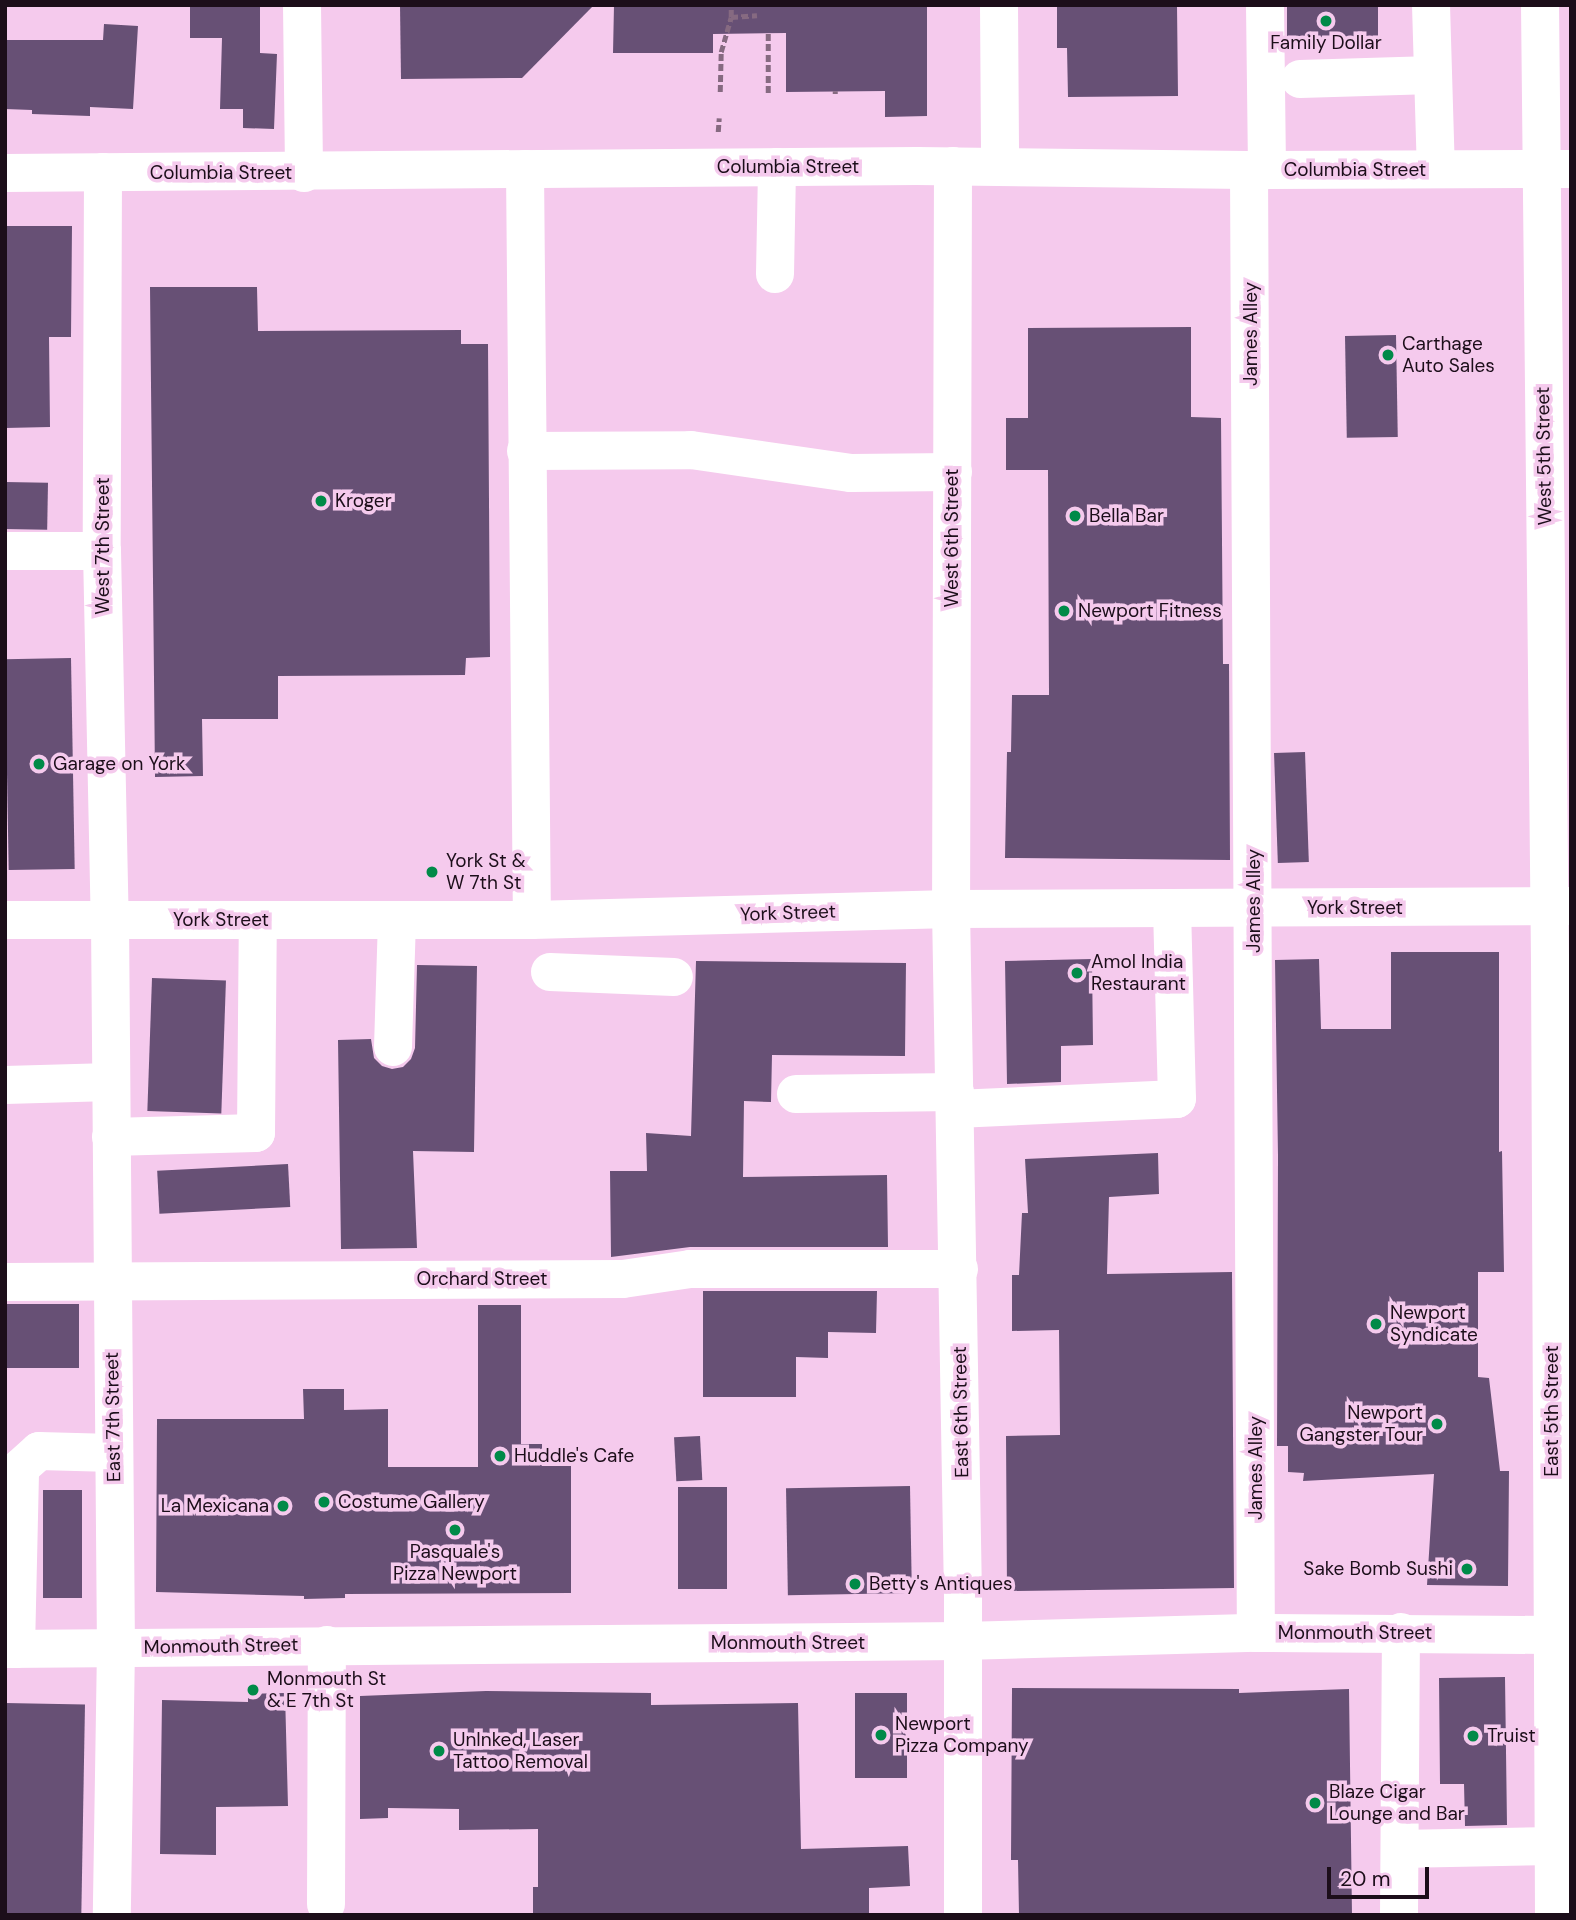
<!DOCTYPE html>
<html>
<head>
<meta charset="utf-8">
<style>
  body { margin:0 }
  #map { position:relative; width:1576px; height:1920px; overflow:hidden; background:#f5caed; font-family:"DM Sans",sans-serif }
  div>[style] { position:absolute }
  .building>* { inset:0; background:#675075; transform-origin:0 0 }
  .path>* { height:4.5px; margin-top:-2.25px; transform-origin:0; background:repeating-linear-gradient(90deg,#866a81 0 7px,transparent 0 10.5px) }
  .minor>* { height:38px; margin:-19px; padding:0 19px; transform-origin:19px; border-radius:19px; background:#fff }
  .major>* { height:38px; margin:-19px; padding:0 19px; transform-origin:19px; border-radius:19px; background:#fff }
  .dots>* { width:19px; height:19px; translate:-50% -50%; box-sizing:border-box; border:4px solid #f5caed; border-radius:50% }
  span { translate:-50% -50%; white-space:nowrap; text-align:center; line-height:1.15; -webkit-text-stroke:7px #f5caed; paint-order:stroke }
  .poi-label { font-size:19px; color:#1c0e1a }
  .left { translate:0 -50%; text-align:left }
  .right { translate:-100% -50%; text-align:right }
  .street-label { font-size:19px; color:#1c0e1a }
  .frame { position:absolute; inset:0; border:7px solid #1c0e1a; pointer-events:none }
  .scale { position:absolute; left:1327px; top:1867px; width:102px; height:32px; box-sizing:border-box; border:4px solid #1c0e1a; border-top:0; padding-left:9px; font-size:21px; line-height:24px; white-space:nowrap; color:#1c0e1a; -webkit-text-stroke:5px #f5caed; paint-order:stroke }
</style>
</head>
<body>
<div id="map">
  <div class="building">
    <i style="clip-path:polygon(190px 5px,260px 5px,260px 53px,277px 54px,274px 129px,243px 128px,243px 109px,220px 109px,222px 38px,190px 38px)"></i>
    <i style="clip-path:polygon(400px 5px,594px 5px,522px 78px,401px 79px)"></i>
    <i style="clip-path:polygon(614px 5px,927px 5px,927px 116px,885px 117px,885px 91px,786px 92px,786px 33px,713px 34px,713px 53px,613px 53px)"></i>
    <i style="clip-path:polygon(1057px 5px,1177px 5px,1178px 96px,1068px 97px,1067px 48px,1057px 48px)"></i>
    <i style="left:1287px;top:5px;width:91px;height:33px"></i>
    <i style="clip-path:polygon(104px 24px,138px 26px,133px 109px,90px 107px,90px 116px,32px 114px,32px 110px,5px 109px,5px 40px,103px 40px)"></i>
    <i style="clip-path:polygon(5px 226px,72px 226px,71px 337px,49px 337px,50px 427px,5px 428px)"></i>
    <i style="clip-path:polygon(150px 287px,257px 287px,258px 331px,461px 330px,461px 344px,488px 344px,490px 657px,466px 658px,465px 675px,278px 676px,278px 719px,202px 719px,203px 776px,155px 777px)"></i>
    <i style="clip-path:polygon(1191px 327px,1191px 417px,1221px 418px,1223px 664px,1229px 664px,1230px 860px,1005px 858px,1007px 752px,1011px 752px,1012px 695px,1049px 695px,1048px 470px,1006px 470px,1006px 418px,1028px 418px,1028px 328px)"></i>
    <i style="left:1396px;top:335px;width:102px;height:51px;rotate:89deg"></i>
    <i style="left:5px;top:482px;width:43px;height:47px;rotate:1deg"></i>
    <i style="left:71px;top:658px;width:211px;height:66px;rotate:89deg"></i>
    <i style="left:1305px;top:752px;width:110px;height:31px;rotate:88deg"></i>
    <i style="clip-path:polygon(1391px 952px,1499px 952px,1499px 1152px,1502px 1151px,1504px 1272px,1478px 1272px,1478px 1377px,1489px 1378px,1500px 1471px,1509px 1471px,1508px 1586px,1427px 1585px,1434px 1474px,1303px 1481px,1304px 1473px,1288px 1472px,1288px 1446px,1277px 1446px,1278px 1156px,1275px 960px,1319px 959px,1321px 1029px,1391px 1029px)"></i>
    <i style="clip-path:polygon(1092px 959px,1093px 1045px,1061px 1046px,1061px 1082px,1007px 1084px,1005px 961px)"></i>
    <i style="clip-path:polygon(696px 961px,906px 963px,905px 1056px,772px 1055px,771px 1102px,744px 1101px,743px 1177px,887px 1175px,888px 1247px,690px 1247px,611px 1257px,610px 1171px,647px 1171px,646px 1133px,691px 1136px)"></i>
    <i style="clip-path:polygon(417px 965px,477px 966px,474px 1152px,413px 1151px,417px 1248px,341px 1249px,338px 1040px,371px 1039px,374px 1058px,382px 1066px,392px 1069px,403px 1067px,411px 1059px,415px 1048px)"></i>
    <i style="left:152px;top:978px;width:74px;height:133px;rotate:2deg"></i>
    <i style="clip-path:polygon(1158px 1153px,1159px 1194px,1109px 1197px,1107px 1274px,1232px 1272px,1234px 1588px,1007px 1591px,1006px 1436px,1060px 1435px,1059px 1330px,1012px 1331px,1012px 1275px,1019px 1275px,1022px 1213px,1028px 1213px,1025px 1159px)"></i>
    <i style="left:288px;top:1164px;width:43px;height:131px;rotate:87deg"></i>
    <i style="clip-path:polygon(703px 1291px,877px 1291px,876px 1333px,828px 1332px,828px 1358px,796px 1357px,796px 1397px,703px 1397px)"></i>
    <i style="left:5px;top:1304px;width:74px;height:64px"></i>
    <i style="clip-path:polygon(478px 1305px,521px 1305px,521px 1444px,542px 1444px,542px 1466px,571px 1466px,571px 1593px,345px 1594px,345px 1598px,304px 1599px,304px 1596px,156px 1592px,157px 1419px,304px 1419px,303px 1389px,344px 1389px,344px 1410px,388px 1409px,388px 1467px,478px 1467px)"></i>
    <i style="left:700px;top:1436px;width:44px;height:26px;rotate:87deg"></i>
    <i style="left:910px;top:1486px;width:107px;height:124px;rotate:89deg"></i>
    <i style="left:678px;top:1487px;width:49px;height:102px"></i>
    <i style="left:43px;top:1490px;width:39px;height:108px"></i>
    <i style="clip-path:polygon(1505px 1677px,1507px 1825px,1465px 1826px,1464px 1784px,1440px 1784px,1439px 1678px)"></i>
    <i style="clip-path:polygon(1012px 1688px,1239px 1689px,1239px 1693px,1349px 1689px,1352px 1915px,1019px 1915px,1018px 1860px,1011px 1860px)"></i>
    <i style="clip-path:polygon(486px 1691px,651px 1693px,651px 1705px,798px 1703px,801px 1849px,908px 1846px,910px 1886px,869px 1888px,869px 1915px,533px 1915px,533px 1887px,538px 1887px,538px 1829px,459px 1830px,459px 1809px,388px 1808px,388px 1818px,360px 1819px,360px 1696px)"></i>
    <i style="clip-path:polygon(285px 1693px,288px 1806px,216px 1807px,216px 1855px,160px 1854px,162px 1700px,248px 1702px,248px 1694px)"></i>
    <i style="left:855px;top:1693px;width:52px;height:85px"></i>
    <i style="left:5px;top:1703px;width:80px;height:212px;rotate:1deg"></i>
  </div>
  <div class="path">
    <i style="left:731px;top:17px;width:26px;rotate:-4deg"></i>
    <i style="left:720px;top:92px;width:40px;rotate:-88.6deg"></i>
    <i style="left:721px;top:52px;width:36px;rotate:-74deg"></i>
    <i style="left:731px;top:17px;width:12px;rotate:-90deg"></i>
    <i style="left:768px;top:93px;width:60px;rotate:-90deg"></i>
    <i style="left:835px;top:94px;width:3px;rotate:-90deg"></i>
    <i style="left:718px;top:132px;width:14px;rotate:-86deg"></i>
  </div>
  <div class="minor">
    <i style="left:302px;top:5px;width:168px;rotate:89.3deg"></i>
    <i style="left:999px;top:5px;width:162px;rotate:89.6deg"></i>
    <i style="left:1265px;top:5px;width:165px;rotate:89.3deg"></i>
    <i style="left:1431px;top:5px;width:164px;rotate:88.3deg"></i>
    <i style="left:1540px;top:5px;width:953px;rotate:89.4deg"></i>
    <i style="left:1550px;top:958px;width:957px;rotate:89.76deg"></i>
    <i style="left:1300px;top:79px;width:133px;rotate:-1.7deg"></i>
    <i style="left:953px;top:166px;width:743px;rotate:90.15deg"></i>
    <i style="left:951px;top:909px;width:689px;rotate:89deg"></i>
    <i style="left:963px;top:1598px;width:317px;rotate:90deg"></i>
    <i style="left:525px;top:169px;width:751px;rotate:89.47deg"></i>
    <i style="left:1249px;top:170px;width:1463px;rotate:89.73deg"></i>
    <i style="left:103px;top:172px;width:379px;rotate:90.2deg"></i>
    <i style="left:102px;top:551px;width:369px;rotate:88.8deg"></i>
    <i style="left:110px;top:920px;width:727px;rotate:89.53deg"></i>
    <i style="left:116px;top:1647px;width:268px;rotate:90.9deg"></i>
    <i style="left:5px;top:173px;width:912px;rotate:-0.44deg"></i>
    <i style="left:917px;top:166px;width:350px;rotate:0.7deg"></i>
    <i style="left:1267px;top:170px;width:304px;rotate:-0.2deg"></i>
    <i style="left:775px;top:274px;width:107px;rotate:-88.9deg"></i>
    <i style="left:526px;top:451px;width:165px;rotate:-0.3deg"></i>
    <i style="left:691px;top:450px;width:162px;rotate:8.2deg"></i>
    <i style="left:851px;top:473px;width:102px;rotate:-0.6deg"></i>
    <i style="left:5px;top:551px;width:97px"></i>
    <i style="left:550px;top:972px;width:124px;rotate:2.3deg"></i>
    <i style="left:393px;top:1047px;width:127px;rotate:-88.2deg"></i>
    <i style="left:5px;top:1085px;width:106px;rotate:-1.6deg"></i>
    <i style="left:796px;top:1094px;width:159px;rotate:-0.7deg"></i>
    <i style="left:956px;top:1109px;width:221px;rotate:-2.6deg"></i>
    <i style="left:1177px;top:1099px;width:190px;rotate:-91.5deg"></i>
    <i style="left:111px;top:1137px;width:145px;rotate:-1.6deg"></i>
    <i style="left:256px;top:1133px;width:213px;rotate:-89.5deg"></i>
    <i style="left:5px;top:1282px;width:618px;rotate:-0.28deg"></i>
    <i style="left:623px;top:1279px;width:68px;rotate:-8.5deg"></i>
    <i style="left:690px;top:1269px;width:269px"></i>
    <i style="left:16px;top:1649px;width:181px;rotate:-88.7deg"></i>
    <i style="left:20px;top:1468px;width:25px;rotate:-42deg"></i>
    <i style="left:39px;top:1451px;width:74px;rotate:1.5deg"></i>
    <i style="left:1400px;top:1849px;width:154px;rotate:-1.1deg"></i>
    <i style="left:326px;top:1904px;width:259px;rotate:-89.8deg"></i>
    <i style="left:1399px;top:1915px;width:283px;rotate:-89.6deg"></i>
  </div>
  <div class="major">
    <i style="left:5px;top:920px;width:527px"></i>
    <i style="left:532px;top:920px;width:419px;rotate:-1.5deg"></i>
    <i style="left:951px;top:909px;width:620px;rotate:-0.28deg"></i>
    <i style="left:5px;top:1649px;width:958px;rotate:-0.48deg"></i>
    <i style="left:963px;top:1641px;width:293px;rotate:-1.6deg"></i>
    <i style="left:1256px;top:1633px;width:315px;rotate:0.4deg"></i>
  </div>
  <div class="dots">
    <i style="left:1326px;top:21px;background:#008a48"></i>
    <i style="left:1388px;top:355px;background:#008a48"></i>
    <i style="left:321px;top:501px;background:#008a48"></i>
    <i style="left:1075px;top:516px;background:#008a48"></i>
    <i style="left:1064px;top:611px;background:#008a48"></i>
    <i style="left:39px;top:764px;background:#008a48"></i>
    <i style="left:432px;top:872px;background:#008a48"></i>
    <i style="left:1077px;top:973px;background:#008a48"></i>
    <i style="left:1376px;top:1324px;background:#008a48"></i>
    <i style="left:1437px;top:1424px;background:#008a48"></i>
    <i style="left:500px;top:1456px;background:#008a48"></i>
    <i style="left:324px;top:1502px;background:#008a48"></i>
    <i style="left:283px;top:1506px;background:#008a48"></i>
    <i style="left:455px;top:1530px;background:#008a48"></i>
    <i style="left:1467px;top:1569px;background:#008a48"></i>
    <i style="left:855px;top:1584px;background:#008a48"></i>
    <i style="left:253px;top:1690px;background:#008a48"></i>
    <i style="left:881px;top:1735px;background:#008a48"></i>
    <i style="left:1473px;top:1736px;background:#008a48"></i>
    <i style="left:439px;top:1751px;background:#008a48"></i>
    <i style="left:1315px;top:1803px;background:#008a48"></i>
  </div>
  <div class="poi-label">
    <span style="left:1326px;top:43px">Family Dollar</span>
    <span class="left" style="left:1402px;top:355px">Carthage<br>Auto Sales</span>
    <span class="left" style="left:335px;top:501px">Kroger</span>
    <span class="left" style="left:1089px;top:516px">Bella Bar</span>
    <span class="left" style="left:1078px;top:611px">Newport Fitness</span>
    <span class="left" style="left:53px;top:764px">Garage on York</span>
    <span class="left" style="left:446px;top:872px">York St &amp;<br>W 7th St</span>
    <span class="left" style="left:1091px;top:973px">Amol India<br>Restaurant</span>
    <span class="left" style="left:1390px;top:1324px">Newport<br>Syndicate</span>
    <span class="right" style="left:1423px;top:1424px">Newport<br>Gangster Tour</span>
    <span class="left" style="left:514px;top:1456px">Huddle's Cafe</span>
    <span class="left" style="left:338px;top:1502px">Costume Gallery</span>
    <span class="right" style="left:269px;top:1506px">La Mexicana</span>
    <span style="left:455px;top:1563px">Pasquale's<br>Pizza Newport</span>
    <span class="right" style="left:1453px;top:1569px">Sake Bomb Sushi</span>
    <span class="left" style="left:869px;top:1584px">Betty's Antiques</span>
    <span class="left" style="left:267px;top:1690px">Monmouth St<br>&amp; E 7th St</span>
    <span class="left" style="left:895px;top:1735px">Newport<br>Pizza Company</span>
    <span class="left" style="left:1487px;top:1736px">Truist</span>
    <span class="left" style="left:453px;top:1751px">UnInked, Laser<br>Tattoo Removal</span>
    <span class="left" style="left:1329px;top:1803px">Blaze Cigar<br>Lounge and Bar</span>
  </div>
  <div class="street-label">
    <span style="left:788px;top:167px">Columbia Street</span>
    <span style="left:1355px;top:170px">Columbia Street</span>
    <span style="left:221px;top:173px">Columbia Street</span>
    <span style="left:1251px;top:334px;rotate:-90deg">James Alley</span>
    <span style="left:1544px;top:456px;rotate:-91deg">West 5th Street</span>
    <span style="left:952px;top:538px;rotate:-90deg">West 6th Street</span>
    <span style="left:103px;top:546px;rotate:-90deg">West 7th Street</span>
    <span style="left:1254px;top:901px;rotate:-90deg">James Alley</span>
    <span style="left:1355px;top:908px">York Street</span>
    <span style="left:788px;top:913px;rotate:-2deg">York Street</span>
    <span style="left:221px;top:920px">York Street</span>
    <span style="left:482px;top:1279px">Orchard Street</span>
    <span style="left:1552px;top:1411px;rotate:-90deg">East 5th Street</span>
    <span style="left:961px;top:1412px;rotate:-91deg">East 6th Street</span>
    <span style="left:113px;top:1417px;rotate:-91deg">East 7th Street</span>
    <span style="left:1256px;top:1468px;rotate:-90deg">James Alley</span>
    <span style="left:1355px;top:1633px">Monmouth Street</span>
    <span style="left:788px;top:1643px">Monmouth Street</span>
    <span style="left:221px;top:1646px;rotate:-1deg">Monmouth Street</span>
  </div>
  <div class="frame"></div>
  <div class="scale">20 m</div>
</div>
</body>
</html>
